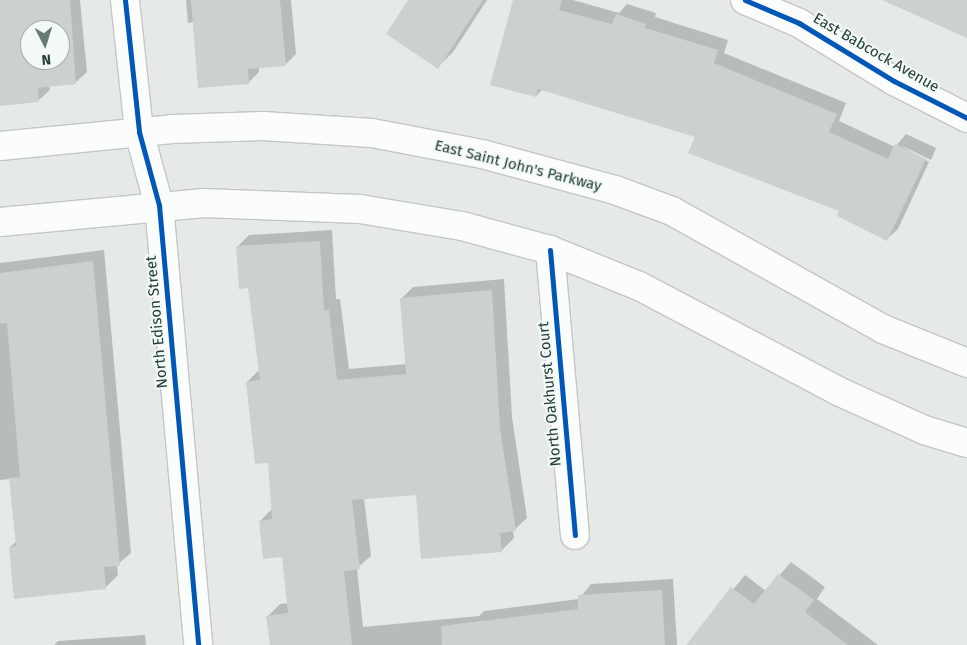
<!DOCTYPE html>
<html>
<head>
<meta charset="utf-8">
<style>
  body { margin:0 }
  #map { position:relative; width:967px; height:645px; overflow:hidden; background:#e5eae8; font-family:"Fira Sans",sans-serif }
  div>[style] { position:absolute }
  .shadow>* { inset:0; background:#0003 }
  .building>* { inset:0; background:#ccd1cf }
  .roads { filter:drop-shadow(1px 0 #c2c7c5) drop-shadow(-1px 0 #c2c7c5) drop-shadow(0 1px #c2c7c5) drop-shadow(0 -1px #c2c7c5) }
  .street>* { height:28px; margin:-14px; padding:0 14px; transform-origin:14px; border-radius:14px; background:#fbfcfc }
  .secondary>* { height:28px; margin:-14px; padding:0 14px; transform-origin:14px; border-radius:14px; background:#fbfcfc }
  .cycleway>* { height:5px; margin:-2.5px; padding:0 2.5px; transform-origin:2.5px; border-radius:2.5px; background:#0057b8 }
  span { translate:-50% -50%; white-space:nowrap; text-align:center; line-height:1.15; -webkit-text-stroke:4px #f3f9f6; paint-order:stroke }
  .street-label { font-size:15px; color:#233d37 }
  .north { position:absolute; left:20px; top:20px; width:50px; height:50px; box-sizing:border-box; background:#f3f9f6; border:1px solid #a0aeaa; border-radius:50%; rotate:175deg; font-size:14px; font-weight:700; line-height:20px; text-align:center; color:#233d37 }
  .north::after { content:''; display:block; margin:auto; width:18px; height:22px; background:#677a75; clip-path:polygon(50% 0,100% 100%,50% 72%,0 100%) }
</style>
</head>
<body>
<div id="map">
  <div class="shadow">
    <i style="clip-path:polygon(evenodd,0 0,80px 0,87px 72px,76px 82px,49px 86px,50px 90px,39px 100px,0 105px,0 0,30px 30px,60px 30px,60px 60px,30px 60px,30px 30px)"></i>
    <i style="clip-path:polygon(186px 0,291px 0,296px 54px,285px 65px,259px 67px,259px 72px,248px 83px,194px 22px,188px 23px)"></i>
    <i style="clip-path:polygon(409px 0,487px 0,453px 52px,438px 67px)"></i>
    <i style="clip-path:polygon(518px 0,573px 0,619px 13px,627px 4px,656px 13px,655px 17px,728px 40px,724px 53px,846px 103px,839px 121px,895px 147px,906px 134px,936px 148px,931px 160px,898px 144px,929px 162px,898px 229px,887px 239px,841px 210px,697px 136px,543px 89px,536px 96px)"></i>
    <i style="clip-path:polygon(332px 230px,336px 299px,340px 299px,349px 369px,407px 364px,401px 299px,413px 287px,504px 279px,512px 417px,527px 518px,513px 531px,514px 538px,502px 550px,417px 494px,364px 498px,371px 556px,357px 568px,363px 627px,479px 616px,484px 611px,579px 599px,591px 584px,673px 579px,677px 645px,271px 645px,268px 616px,280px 604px,288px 603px,283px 555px,260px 521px,272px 509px,269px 462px,247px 382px,259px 370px,250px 287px,237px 247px,249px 235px)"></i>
    <i style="clip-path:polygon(104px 250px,131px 553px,117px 565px,118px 575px,106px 587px,10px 547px,17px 541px,10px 479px,0 480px,0 263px)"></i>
    <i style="clip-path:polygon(791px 562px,825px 587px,817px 599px,878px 645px,696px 645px,691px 641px,745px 575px,766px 591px)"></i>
    <i style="clip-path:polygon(145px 635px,146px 645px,54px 645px,58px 641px)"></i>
  </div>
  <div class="building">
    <i style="clip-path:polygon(evenodd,0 0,70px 0,76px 84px,38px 88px,39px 102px,0 106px,0 0,30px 30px,60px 30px,60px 60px,30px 60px,30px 30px)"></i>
    <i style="clip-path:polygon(191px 0,280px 0,286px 66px,248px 69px,249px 84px,198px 88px)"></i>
    <i style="clip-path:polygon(408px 0,483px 0,438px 69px,386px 34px)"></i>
    <i style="clip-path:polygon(513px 0,562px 0,559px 10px,612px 24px,616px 14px,646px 24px,645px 28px,718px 50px,714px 63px,837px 114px,829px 132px,888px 159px,895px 144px,926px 159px,887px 241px,837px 216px,839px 211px,688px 153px,695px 137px,538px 89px,536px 97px,490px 85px)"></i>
    <i style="clip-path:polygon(882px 0,967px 0,967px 38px)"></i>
    <i style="clip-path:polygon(320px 241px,324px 310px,329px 310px,337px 380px,406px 374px,400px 298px,492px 290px,500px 429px,516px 531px,500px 533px,502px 552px,421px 559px,416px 495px,352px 500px,360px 569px,344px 571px,352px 645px,270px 645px,266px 616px,288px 613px,282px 557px,263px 559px,259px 521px,272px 519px,268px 463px,255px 464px,246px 382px,260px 380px,248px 288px,239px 289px,236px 246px)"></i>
    <i style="clip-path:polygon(93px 261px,120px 566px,104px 567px,106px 589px,14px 599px,9px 547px,16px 546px,9px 478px,20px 477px,7px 323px,0 324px,0 273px)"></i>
    <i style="clip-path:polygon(778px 574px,814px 600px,805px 612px,848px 645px,686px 645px,731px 587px,754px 604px)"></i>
    <i style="clip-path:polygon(662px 590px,665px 645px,442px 645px,441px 626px,578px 609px,578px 595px)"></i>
  </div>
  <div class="roads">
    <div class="street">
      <i style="left:125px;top:0;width:133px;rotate:83.9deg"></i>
      <i style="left:139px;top:132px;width:76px;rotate:74.7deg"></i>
      <i style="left:159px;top:205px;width:442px;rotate:84.9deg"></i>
      <i style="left:745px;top:0;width:59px;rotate:23.1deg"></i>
      <i style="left:799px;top:23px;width:111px;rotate:31.4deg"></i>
      <i style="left:894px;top:81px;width:82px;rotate:26.9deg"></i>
      <i style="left:550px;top:250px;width:286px;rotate:85deg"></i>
    </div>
    <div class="secondary">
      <i style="left:0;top:146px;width:173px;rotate:-5.6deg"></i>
      <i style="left:172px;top:129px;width:91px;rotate:-1.9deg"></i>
      <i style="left:263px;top:126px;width:109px;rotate:3.7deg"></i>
      <i style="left:372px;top:133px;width:112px;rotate:10.8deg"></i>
      <i style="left:482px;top:154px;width:138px;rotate:15.1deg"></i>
      <i style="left:615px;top:190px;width:61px;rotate:20.2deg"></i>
      <i style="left:672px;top:211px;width:242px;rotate:29.2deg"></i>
      <i style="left:883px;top:329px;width:91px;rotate:22deg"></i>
      <i style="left:0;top:222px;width:205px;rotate:-5.3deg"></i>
      <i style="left:204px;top:203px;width:156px;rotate:2.2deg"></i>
      <i style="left:360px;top:209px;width:103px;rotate:9.5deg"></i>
      <i style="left:462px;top:226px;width:91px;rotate:15.3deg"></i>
      <i style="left:550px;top:250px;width:96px;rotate:22deg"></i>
      <i style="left:639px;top:286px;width:227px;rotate:27.8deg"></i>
      <i style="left:840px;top:392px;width:92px;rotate:24.3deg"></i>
      <i style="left:924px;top:430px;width:45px;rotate:16.8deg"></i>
    </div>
  </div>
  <div class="cycleway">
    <i style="left:125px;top:0;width:133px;rotate:83.9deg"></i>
    <i style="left:139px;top:132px;width:76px;rotate:74.7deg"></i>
    <i style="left:159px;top:205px;width:442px;rotate:84.9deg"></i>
    <i style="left:745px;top:0;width:59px;rotate:23.1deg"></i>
    <i style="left:799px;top:23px;width:111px;rotate:31.4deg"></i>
    <i style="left:894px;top:81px;width:82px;rotate:26.9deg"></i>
    <i style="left:550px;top:250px;width:286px;rotate:85deg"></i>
  </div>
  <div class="street-label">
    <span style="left:876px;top:53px;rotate:30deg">East Babcock Avenue</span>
    <span style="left:518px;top:166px;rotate:14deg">East Saint John's Parkway</span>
    <span style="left:157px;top:322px;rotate:-95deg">North Edison Street</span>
    <span style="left:550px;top:394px;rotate:-95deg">North Oakhurst Court</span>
  </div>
  <div class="north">N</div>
</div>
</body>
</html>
